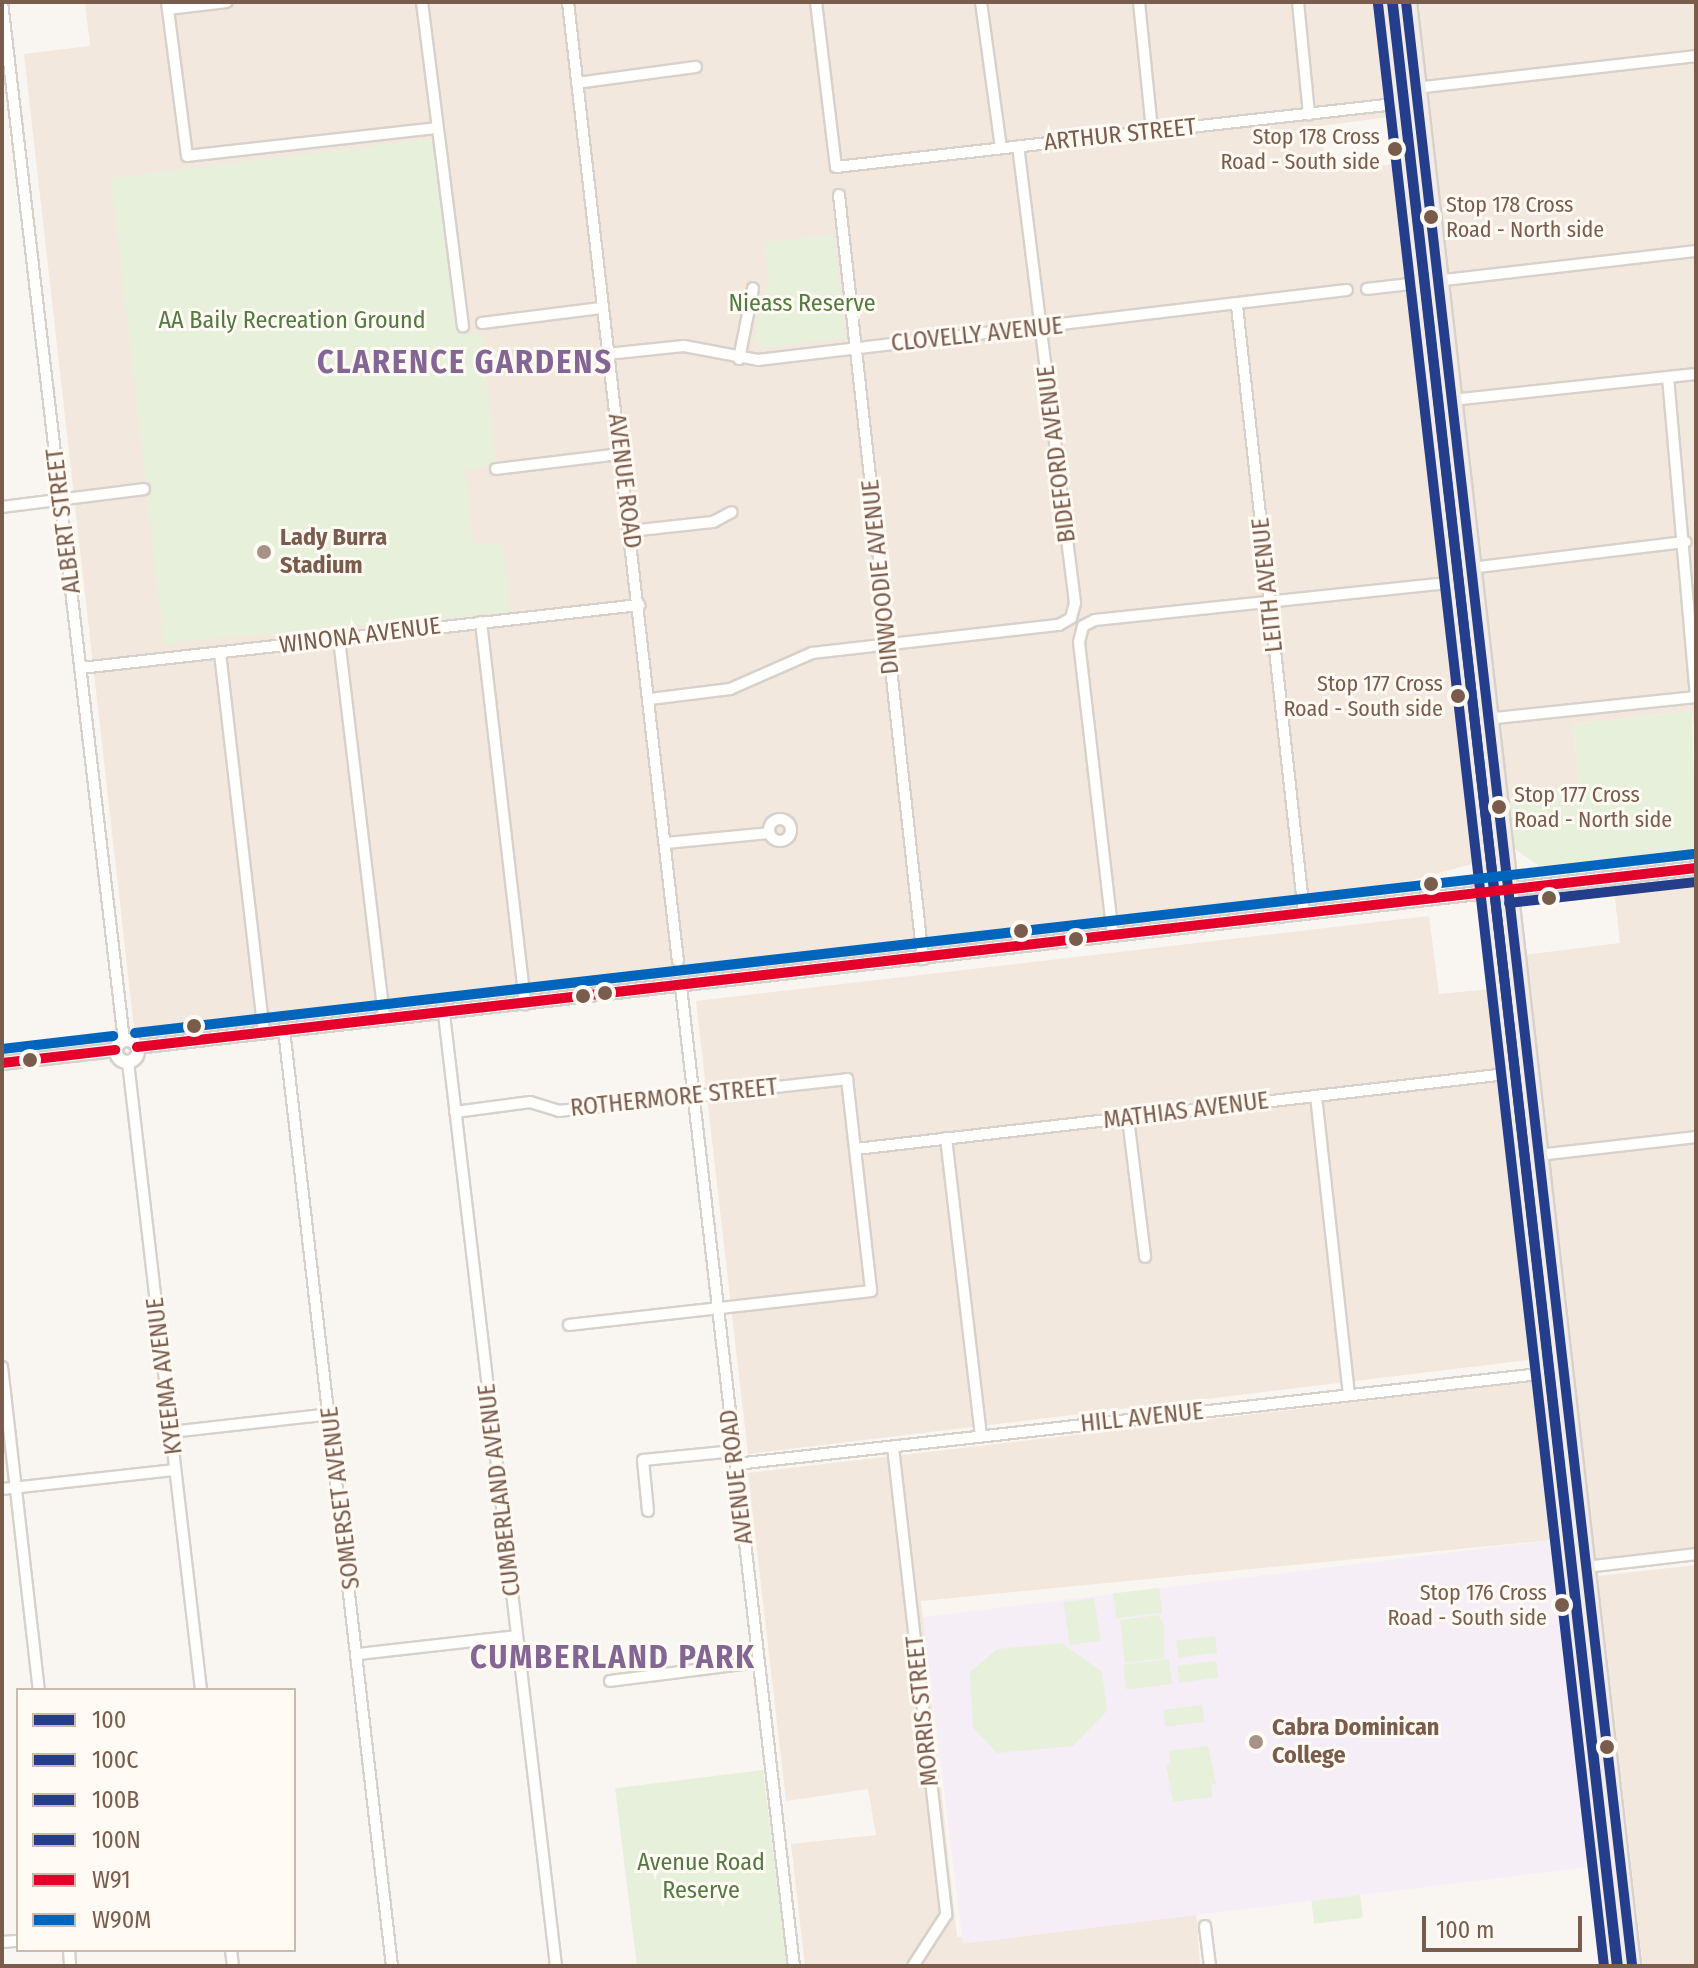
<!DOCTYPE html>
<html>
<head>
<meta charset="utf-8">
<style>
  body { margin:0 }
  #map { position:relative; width:1698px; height:1968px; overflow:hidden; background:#f9f5f0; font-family:"Fira Sans Condensed",sans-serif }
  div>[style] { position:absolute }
  .residential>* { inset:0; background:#f2e8de }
  .education>* { inset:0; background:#f6eef6; transform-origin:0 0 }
  .green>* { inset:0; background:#e7f0db; transform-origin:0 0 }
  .roads { filter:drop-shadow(2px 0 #d7d1cb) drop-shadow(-2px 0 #d7d1cb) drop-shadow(0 2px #d7d1cb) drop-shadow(0 -2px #d7d1cb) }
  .minor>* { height:10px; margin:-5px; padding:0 5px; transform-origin:5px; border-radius:5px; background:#fefefd }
  .minor>.ring { margin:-5px; padding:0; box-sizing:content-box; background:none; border:10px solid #fefefd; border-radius:50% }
  .tertiary>* { height:12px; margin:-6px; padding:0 6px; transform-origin:6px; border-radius:6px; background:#fefefd }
  .tertiary>.ring { margin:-6px; padding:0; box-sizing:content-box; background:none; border:12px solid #fefefd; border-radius:50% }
  .trunk>* { height:18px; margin:-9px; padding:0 9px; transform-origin:9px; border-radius:9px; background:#f2ece8 }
  .bus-1>* { height:10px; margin:-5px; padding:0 5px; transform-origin:5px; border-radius:5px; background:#243e8c }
  .bus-2>* { height:10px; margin:-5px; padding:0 5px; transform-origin:5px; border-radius:5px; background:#243e8c }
  .bus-3>* { height:10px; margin:-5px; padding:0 5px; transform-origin:5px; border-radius:5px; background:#243e8c }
  .bus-4>* { height:10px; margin:-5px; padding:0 5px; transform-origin:5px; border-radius:5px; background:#243e8c }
  .bus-5>* { height:10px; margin:-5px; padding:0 5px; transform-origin:5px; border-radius:5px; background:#e4002b }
  .bus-6>* { height:10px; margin:-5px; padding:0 5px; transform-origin:5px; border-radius:5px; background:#0065bd }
  .dots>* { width:22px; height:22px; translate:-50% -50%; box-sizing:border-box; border:4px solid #fffaf3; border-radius:50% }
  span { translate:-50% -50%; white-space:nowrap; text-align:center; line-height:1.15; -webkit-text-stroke:6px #fffaf3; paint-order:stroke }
  .bus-label { font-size:22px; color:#7a5c4d }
  .right { translate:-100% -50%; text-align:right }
  .left { translate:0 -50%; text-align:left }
  .street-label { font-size:24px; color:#7a5c4d }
  .park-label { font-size:24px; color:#537a41 }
  .poi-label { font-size:24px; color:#7a5c4d; font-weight:700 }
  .district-label { font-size:32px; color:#846695; font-weight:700; letter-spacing:2px }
  .frame { position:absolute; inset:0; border:4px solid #7a5c4d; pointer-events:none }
  .legend { position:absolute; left:16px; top:1688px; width:280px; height:264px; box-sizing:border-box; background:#fffaf3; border:2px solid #cabbb1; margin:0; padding:10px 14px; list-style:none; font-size:24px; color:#7a5c4d }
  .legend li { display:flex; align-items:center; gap:16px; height:40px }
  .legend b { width:40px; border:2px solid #cabbb1 }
  .scale { position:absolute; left:1422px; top:1916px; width:160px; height:36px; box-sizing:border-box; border:4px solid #7a5c4d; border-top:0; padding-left:10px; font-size:24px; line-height:28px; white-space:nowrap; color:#7a5c4d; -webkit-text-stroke:6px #fffaf3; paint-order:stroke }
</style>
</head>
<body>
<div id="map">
  <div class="residential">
    <i style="clip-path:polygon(85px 2px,1376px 2px,1389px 117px,1320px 126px,1326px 172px,1395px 164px,1476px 863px,1313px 907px,135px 1036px,24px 54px,90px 46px)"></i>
    <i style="clip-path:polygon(1415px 2px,1696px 2px,1696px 744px,1692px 711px,1573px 724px,1580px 793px,1506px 801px)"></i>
    <i style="clip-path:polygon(1696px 880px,1696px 1549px,1595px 1561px,1523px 955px,1620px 943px,1614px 890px)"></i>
    <i style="clip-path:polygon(1429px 916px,1439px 994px,1490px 989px,1529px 1360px,748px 1454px,696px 1001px)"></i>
    <i style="clip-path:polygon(1537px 1381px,1552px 1540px,921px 1601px,957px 1937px,1196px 1911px,1200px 1966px,805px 1966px,791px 1844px,876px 1835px,868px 1789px,786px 1801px,748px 1473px)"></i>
    <i style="clip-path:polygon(1696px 1565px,1696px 1966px,1643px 1966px,1598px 1576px)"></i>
  </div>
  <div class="education">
    <i style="left:1552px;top:1540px;width:329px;height:634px;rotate:83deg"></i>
  </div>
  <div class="green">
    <i style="clip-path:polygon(437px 138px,462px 335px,482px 333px,496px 465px,465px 469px,473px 545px,503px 543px,510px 612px,164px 643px,111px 178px)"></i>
    <i style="clip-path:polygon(833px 234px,845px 338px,760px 348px,754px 337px,769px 281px,764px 243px)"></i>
    <i style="clip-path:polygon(1692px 711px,1696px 852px,1539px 866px,1511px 846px,1506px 801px,1580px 793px,1573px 724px)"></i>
    <i style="left:1159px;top:1588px;width:25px;height:46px;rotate:83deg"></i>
    <i style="left:1094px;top:1598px;width:43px;height:31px;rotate:81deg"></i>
    <i style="clip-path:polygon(1158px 1615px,1164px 1625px,1164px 1658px,1125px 1663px,1120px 1620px)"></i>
    <i style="left:1215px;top:1636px;width:17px;height:39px;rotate:83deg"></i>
    <i style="clip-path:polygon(1062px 1643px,1102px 1672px,1107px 1711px,1073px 1746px,997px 1753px,973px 1728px,970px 1672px,997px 1649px)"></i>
    <i style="left:1169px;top:1659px;width:25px;height:46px;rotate:83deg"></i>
    <i style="left:1216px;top:1661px;width:17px;height:39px;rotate:83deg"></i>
    <i style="left:1202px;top:1705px;width:17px;height:39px;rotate:83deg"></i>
    <i style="clip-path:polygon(1208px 1746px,1216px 1784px,1211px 1785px,1212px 1797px,1173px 1802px,1166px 1765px,1170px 1764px,1169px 1751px)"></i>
    <i style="left:763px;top:1770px;width:197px;height:149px;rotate:83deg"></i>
    <i style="left:1360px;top:1895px;width:23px;height:49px;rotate:83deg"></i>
  </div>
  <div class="roads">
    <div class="minor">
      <i style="left:2px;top:2px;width:1045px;rotate:83.3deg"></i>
      <i style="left:167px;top:2px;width:155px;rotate:82.6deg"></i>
      <i style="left:187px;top:156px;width:252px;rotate:-6.4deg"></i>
      <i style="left:422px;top:2px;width:327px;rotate:82.8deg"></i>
      <i style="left:568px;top:2px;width:965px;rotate:83.46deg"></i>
      <i style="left:816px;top:2px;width:166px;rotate:83.1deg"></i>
      <i style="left:836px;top:167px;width:572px;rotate:-6.43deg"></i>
      <i style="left:981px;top:2px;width:147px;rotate:82.2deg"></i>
      <i style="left:1139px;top:2px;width:130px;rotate:84.2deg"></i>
      <i style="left:1298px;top:2px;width:113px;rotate:84.4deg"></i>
      <i style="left:168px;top:9px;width:59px;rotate:-6.8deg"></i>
      <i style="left:577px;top:83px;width:120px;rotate:-7.7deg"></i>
      <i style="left:1416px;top:88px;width:282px;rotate:-6.5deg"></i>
      <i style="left:839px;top:195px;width:769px;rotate:83.73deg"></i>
      <i style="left:1367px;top:289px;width:331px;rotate:-6.6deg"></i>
      <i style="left:1237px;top:306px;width:611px;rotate:83.7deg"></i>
      <i style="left:482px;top:323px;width:120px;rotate:-7.2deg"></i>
      <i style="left:607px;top:354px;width:77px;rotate:-5.9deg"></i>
      <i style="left:684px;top:346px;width:75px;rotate:10.7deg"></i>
      <i style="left:758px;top:360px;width:593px;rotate:-6.78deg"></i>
      <i style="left:739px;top:359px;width:72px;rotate:-78.8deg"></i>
      <i style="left:1452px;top:400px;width:245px;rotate:-6.1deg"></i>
      <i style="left:496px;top:469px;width:125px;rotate:-6.9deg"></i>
      <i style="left:2px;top:507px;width:143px;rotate:-7.2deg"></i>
      <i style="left:630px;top:531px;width:83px;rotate:-6.2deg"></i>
      <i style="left:713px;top:522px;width:21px;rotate:-28deg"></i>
      <i style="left:1470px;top:568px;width:217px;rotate:-6.9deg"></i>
      <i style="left:481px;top:622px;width:385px;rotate:83.4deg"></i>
      <i style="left:339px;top:639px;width:383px;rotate:83.2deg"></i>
      <i style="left:220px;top:653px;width:382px;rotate:83.4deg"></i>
      <i style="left:81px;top:668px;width:562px;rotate:-6.44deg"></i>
      <i style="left:650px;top:699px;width:81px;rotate:-7.1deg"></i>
      <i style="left:730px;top:689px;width:90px;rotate:-23.7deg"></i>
      <i style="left:812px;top:653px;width:249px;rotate:-6.5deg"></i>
      <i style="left:1059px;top:625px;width:14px;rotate:-30deg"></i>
      <i style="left:1071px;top:618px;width:16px;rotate:-75deg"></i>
      <i style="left:1075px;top:603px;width:460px;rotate:-97.1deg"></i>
      <i style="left:1486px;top:719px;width:211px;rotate:-6deg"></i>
      <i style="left:1696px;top:697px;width:321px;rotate:-95deg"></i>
      <i class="ring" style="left:769px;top:819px;width:12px;height:12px"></i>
      <i style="left:666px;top:843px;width:103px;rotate:-5.5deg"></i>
      <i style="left:1113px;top:936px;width:296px;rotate:-96.6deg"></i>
      <i style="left:1079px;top:642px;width:16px;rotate:-76deg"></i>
      <i style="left:1083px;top:626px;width:13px;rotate:-27deg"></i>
      <i style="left:1095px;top:620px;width:364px;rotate:-6deg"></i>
      <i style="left:681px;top:987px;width:985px;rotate:83.42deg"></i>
      <i style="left:444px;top:1014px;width:959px;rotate:83.29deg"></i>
      <i style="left:284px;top:1030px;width:942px;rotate:83.42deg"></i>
      <i style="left:128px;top:1062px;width:632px;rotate:83.37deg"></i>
      <i style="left:1316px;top:1096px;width:301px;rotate:83.7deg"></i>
      <i style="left:455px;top:1112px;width:76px;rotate:-7.6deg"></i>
      <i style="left:530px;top:1102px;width:30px;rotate:17deg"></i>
      <i style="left:559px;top:1111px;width:290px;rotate:-6.3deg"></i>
      <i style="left:847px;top:1079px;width:213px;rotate:83.5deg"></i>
      <i style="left:871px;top:1291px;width:304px;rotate:173.6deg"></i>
      <i style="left:1128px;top:1118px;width:140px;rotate:83deg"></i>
      <i style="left:946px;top:1138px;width:300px;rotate:83.3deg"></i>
      <i style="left:856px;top:1149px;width:663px;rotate:-6.58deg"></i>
      <i style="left:1539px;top:1155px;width:158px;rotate:-6.5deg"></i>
      <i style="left:2px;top:1367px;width:325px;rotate:83.5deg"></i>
      <i style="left:171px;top:1432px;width:161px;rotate:-6.4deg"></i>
      <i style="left:893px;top:1447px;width:471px;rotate:83.5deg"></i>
      <i style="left:946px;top:1915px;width:61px;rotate:122.9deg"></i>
      <i style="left:736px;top:1464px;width:817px;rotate:-6.39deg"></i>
      <i style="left:2px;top:1489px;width:174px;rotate:-6.3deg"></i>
      <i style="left:648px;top:1511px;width:51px;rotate:-95.6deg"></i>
      <i style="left:643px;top:1460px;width:92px;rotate:-5.6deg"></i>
      <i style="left:1586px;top:1567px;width:111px;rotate:-6.7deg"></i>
      <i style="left:359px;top:1654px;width:159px;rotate:-6.5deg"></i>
      <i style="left:610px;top:1681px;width:150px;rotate:-7.3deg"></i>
      <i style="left:1205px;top:1926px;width:40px;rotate:82.9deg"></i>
      <i style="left:2px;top:1942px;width:16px;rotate:-4deg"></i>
      <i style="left:69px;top:1950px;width:16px;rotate:86deg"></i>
      <i style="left:231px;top:1950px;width:16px;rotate:83deg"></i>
    </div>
    <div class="tertiary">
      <i class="ring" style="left:116px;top:1040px;width:10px;height:10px"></i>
      <i style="left:137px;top:1047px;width:1569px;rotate:-6.55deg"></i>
      <i style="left:2px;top:1063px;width:114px;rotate:-6.6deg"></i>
    </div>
    <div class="trunk">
      <i style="left:1392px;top:2px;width:1977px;rotate:83.44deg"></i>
      <i style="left:1407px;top:2px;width:1977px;rotate:83.49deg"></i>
    </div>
  </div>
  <div class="bus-1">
    <i style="left:1392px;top:2px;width:1977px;rotate:83.44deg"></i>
  </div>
  <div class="bus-2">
    <i style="left:1393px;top:4px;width:1975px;rotate:83.49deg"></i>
    <i style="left:1509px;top:903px;width:188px;rotate:-6.4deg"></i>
  </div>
  <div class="bus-3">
    <i style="left:1378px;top:4px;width:1975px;rotate:83.43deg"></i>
  </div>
  <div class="bus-4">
    <i style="left:1406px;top:2px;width:1975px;rotate:83.43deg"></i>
  </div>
  <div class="bus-5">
    <i style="left:137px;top:1047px;width:1569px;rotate:-6.55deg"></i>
    <i style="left:2px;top:1063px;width:114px;rotate:-6.6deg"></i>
  </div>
  <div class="bus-6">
    <i style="left:135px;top:1033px;width:1569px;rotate:-6.55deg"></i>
    <i style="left:2px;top:1049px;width:112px;rotate:-6.7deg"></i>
  </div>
  <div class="dots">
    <i style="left:1395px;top:149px;background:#7a5c4d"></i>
    <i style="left:1431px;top:217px;background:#7a5c4d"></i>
    <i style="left:264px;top:552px;background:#a69286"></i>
    <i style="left:1458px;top:696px;background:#7a5c4d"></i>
    <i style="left:1499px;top:807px;background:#7a5c4d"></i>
    <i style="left:1431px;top:884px;background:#7a5c4d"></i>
    <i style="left:1549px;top:898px;background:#7a5c4d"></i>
    <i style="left:1021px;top:931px;background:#7a5c4d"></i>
    <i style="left:1076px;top:939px;background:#7a5c4d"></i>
    <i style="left:605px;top:993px;background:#7a5c4d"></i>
    <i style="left:583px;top:996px;background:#7a5c4d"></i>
    <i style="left:194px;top:1026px;background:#7a5c4d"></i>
    <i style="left:30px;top:1060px;background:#7a5c4d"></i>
    <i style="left:1562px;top:1605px;background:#7a5c4d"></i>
    <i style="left:1256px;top:1742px;background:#a69286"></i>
    <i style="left:1607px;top:1747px;background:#7a5c4d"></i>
  </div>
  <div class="bus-label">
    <span class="right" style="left:1380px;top:149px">Stop 178 Cross<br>Road - South side</span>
    <span class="left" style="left:1446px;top:217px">Stop 178 Cross<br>Road - North side</span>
    <span class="right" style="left:1443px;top:696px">Stop 177 Cross<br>Road - South side</span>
    <span class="left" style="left:1514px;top:807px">Stop 177 Cross<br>Road - North side</span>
    <span class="right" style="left:1547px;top:1605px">Stop 176 Cross<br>Road - South side</span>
  </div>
  <div class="street-label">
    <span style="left:1120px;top:135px;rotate:-6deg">ARTHUR STREET</span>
    <span style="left:977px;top:335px;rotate:-6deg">CLOVELLY AVENUE</span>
    <span style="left:1057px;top:454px;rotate:-97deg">BIDEFORD AVENUE</span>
    <span style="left:624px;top:481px;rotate:83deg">AVENUE ROAD</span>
    <span style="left:64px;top:521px;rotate:-97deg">ALBERT STREET</span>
    <span style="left:881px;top:577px;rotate:-96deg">DINWOODIE AVENUE</span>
    <span style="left:1268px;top:585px;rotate:-96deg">LEITH AVENUE</span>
    <span style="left:360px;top:636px;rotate:-7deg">WINONA AVENUE</span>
    <span style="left:674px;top:1098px;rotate:-6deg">ROTHERMORE STREET</span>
    <span style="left:1186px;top:1111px;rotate:-7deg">MATHIAS AVENUE</span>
    <span style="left:165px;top:1376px;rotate:-97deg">KYEEMA AVENUE</span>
    <span style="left:1142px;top:1418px;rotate:-6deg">HILL AVENUE</span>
    <span style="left:737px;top:1477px;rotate:-97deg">AVENUE ROAD</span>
    <span style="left:500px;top:1490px;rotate:-97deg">CUMBERLAND AVENUE</span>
    <span style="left:341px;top:1498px;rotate:-97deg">SOMERSET AVENUE</span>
    <span style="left:923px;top:1711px;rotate:-96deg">MORRIS STREET</span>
  </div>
  <div class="park-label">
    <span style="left:802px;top:304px">Nieass Reserve</span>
    <span style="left:292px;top:321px">AA Baily Recreation Ground</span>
    <span style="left:701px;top:1877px">Avenue Road<br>Reserve</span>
  </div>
  <div class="poi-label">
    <span class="left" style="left:280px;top:552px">Lady Burra<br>Stadium</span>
    <span class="left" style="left:1272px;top:1742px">Cabra Dominican<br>College</span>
  </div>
  <div class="district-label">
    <span style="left:465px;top:362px">CLARENCE GARDENS</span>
    <span style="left:613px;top:1657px">CUMBERLAND PARK</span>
  </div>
  <div class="frame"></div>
  <ul class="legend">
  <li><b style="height:10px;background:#243e8c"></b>100</li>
  <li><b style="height:10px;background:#243e8c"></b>100C</li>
  <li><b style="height:10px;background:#243e8c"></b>100B</li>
  <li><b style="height:10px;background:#243e8c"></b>100N</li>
  <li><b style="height:10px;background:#e4002b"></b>W91</li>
  <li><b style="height:10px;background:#0065bd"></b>W90M</li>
  </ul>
  <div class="scale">100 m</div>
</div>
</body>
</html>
